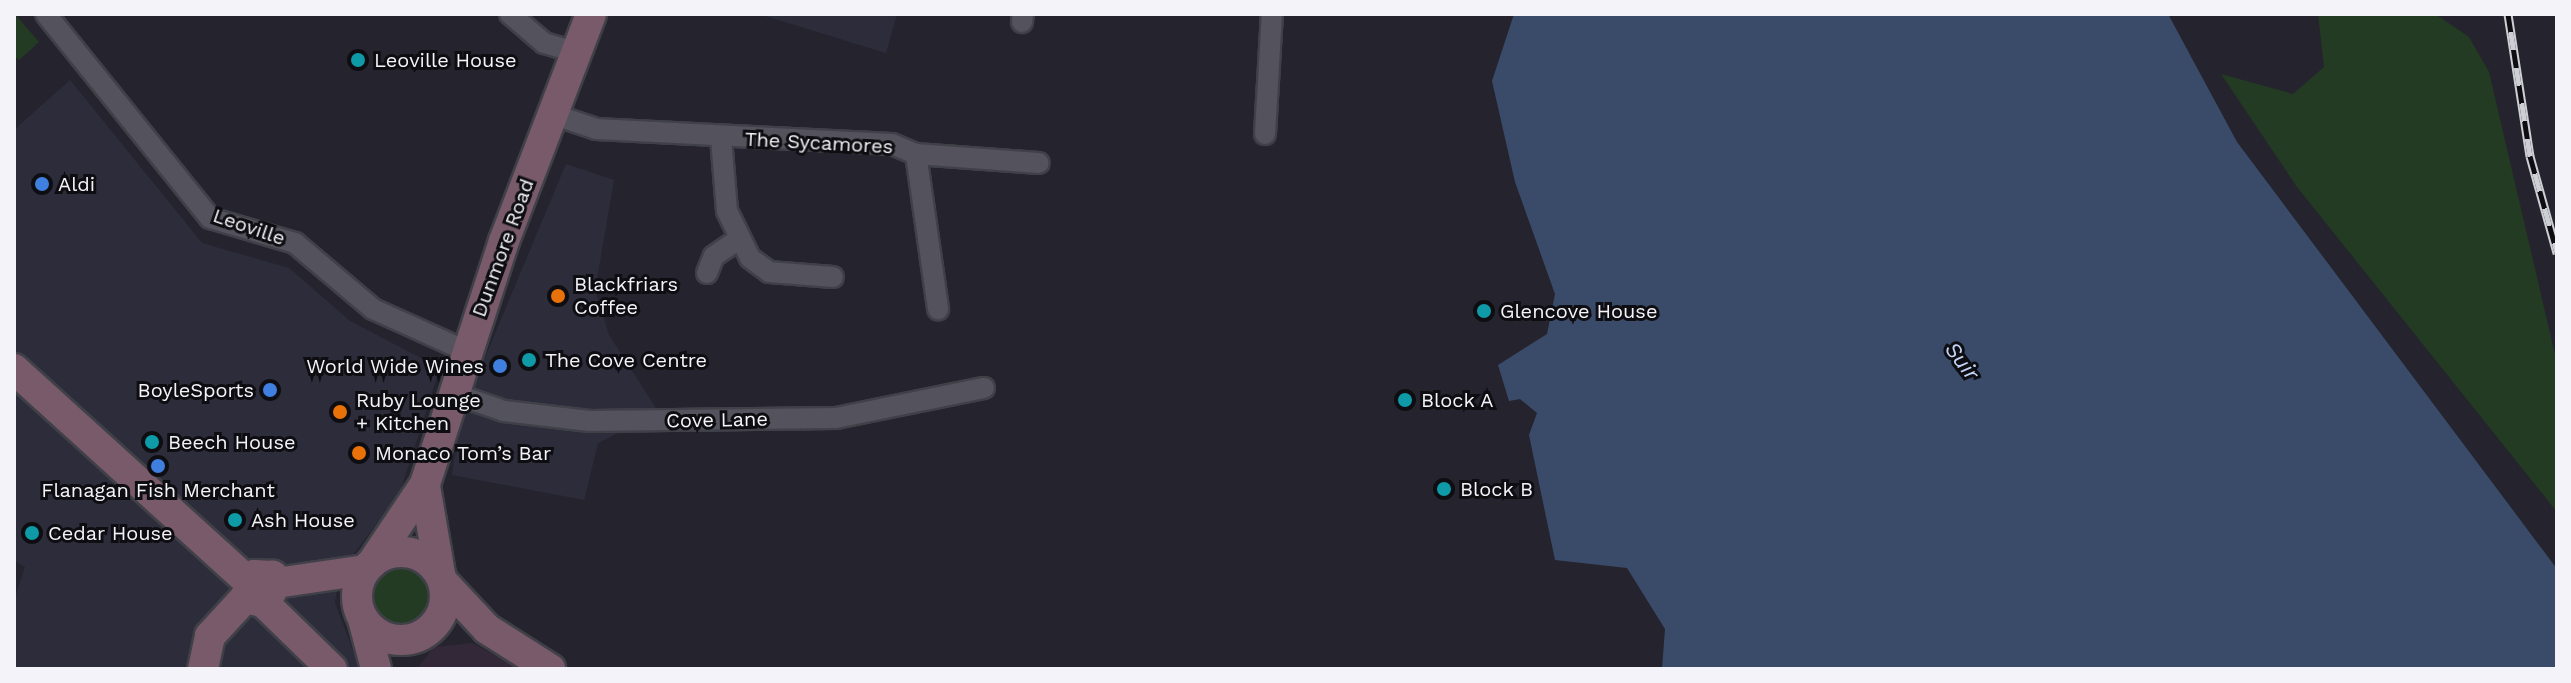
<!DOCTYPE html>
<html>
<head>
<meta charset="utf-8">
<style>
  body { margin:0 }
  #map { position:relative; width:2571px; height:683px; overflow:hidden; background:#25242e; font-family:"Work Sans",sans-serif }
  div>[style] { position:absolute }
  .built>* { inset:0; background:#2d2c3b }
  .medical>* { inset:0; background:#332837 }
  .green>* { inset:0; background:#233b23 }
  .round { border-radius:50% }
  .water>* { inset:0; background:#3a4b6a }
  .roads { filter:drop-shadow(2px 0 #404048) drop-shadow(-2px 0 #404048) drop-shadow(0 2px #404048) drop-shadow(0 -2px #404048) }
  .street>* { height:20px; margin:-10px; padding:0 10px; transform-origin:10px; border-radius:10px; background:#53525d }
  .secondary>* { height:30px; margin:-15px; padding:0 15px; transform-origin:15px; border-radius:15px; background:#785a6a }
  .secondary>.ring { margin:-15px; padding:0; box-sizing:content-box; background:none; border:30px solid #785a6a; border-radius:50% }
  .rail>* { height:9px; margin-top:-4.5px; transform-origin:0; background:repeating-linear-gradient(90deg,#0e0e12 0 18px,#ceced5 0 36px); box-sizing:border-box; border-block:2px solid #ceced5 }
  .dots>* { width:22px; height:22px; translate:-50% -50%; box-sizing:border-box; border:4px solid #0e0e12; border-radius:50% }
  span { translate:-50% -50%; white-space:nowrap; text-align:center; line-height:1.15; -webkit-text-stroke:6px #0e0e12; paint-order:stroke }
  .poi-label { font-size:20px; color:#f3f3f9 }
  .left { translate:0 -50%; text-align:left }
  .right { translate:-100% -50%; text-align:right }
  .street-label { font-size:20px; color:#f3f3f9 }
  .water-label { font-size:22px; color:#c1d4f7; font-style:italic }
  .frame { position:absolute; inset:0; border:16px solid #f3f3f9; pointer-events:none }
</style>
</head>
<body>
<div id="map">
  <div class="built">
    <i style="clip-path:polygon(759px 14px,897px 14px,886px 53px)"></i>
    <i style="clip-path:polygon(70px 80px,202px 243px,289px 268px,350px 321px,440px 368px,399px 495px,339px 573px,335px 603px,360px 669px,14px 669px,14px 601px,25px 567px,14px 560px,14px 130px)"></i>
    <i style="clip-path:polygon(566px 164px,614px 180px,595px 290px,609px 335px,659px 413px,598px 443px,584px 500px,452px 475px,461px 415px)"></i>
  </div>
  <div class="medical">
    <i style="clip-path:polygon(472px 643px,521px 669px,417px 669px,434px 647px)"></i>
  </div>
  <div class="green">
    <i style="clip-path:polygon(15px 14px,39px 42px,19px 60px,14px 56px)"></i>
    <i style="clip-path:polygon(2318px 14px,2435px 14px,2469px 37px,2489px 72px,2557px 363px,2557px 512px,2297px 187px,2221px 74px,2293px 94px,2324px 67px)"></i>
    <i class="round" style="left:373px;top:567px;width:58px;height:58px"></i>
  </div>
  <div class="water">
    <i style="clip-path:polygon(1514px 14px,2168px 14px,2237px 142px,2557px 569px,2557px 669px,1662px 669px,1665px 629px,1627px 568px,1555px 560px,1529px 435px,1537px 413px,1520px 399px,1509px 401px,1498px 365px,1547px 334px,1555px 294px,1515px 182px,1492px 81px)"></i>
  </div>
  <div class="roads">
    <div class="street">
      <i style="left:46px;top:14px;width:262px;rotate:51.2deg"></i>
      <i style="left:210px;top:218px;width:89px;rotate:16.4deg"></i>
      <i style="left:295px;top:243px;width:102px;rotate:40.2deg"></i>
      <i style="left:373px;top:309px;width:102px;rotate:24.3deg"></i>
      <i style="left:510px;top:14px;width:45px;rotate:40.5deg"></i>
      <i style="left:544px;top:43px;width:32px;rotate:16deg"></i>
      <i style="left:1022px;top:22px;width:8px;rotate:-83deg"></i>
      <i style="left:552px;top:114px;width:46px;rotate:18.8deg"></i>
      <i style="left:596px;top:129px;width:296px;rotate:2.9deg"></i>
      <i style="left:892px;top:144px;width:26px;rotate:23deg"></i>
      <i style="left:916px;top:154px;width:123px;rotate:4.2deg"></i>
      <i style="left:1265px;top:134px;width:120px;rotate:-86.7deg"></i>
      <i style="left:721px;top:138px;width:73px;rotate:85.3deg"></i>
      <i style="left:727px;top:211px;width:52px;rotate:63.9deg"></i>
      <i style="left:750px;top:258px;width:24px;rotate:36deg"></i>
      <i style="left:769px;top:272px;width:64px;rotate:4.5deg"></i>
      <i style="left:916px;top:154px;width:157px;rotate:81.9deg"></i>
      <i style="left:707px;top:273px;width:18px;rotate:-68deg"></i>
      <i style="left:714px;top:256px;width:27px;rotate:-34deg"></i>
      <i style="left:452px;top:393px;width:55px;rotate:19.1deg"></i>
      <i style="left:504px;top:411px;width:86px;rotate:6.7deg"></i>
      <i style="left:589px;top:421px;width:247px;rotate:-0.7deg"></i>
      <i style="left:836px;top:418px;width:151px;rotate:-11.5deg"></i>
    </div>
    <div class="secondary">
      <i style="left:14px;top:369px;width:316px;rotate:42.2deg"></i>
      <i style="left:425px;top:486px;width:89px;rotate:80.3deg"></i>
      <i class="ring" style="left:357px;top:552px;width:58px;height:58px"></i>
      <i style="left:372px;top:563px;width:95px;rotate:-56.1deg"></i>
      <i style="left:425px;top:484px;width:256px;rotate:-72deg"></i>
      <i style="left:504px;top:241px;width:243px;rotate:-69deg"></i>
      <i style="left:276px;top:583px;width:8px;rotate:-113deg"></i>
      <i style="left:273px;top:576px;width:19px;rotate:-177deg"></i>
      <i style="left:254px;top:575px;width:25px;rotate:111deg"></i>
      <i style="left:245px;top:598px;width:18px;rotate:13deg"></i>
      <i style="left:263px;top:602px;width:96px;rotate:44.2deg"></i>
      <i style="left:444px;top:583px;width:63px;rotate:46.9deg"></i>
      <i style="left:487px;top:629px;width:75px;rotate:32.4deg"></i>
      <i style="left:267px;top:600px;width:19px;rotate:-62deg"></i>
      <i style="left:276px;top:583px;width:90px;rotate:-8.3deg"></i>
      <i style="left:363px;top:619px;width:52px;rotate:75.4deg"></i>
      <i style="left:203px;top:669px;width:34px;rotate:-78deg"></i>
      <i style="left:210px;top:636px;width:52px;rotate:-47.4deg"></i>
    </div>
  </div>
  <div class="rail">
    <i style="left:2508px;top:14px;width:144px;rotate:81.2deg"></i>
    <i style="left:2530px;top:156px;width:101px;rotate:74.4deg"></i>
  </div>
  <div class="dots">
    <i style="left:358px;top:60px;background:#0f9aa8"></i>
    <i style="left:42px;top:184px;background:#3f7fe0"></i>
    <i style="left:558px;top:296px;background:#e8710a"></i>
    <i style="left:1484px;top:311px;background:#0f9aa8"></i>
    <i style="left:529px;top:360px;background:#0f9aa8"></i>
    <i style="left:500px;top:366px;background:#3f7fe0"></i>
    <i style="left:270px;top:390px;background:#3f7fe0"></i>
    <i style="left:1405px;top:400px;background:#0f9aa8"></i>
    <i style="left:340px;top:412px;background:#e8710a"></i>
    <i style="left:152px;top:442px;background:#0f9aa8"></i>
    <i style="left:359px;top:453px;background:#e8710a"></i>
    <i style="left:158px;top:466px;background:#3f7fe0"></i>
    <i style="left:1444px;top:489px;background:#0f9aa8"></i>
    <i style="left:235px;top:520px;background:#0f9aa8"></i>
    <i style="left:32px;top:533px;background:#0f9aa8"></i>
  </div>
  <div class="poi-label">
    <span class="left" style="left:374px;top:60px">Leoville House</span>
    <span class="left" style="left:58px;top:184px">Aldi</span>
    <span class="left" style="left:574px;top:296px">Blackfriars<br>Coffee</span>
    <span class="left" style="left:1500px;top:311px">Glencove House</span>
    <span class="left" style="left:545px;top:360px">The Cove Centre</span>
    <span class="right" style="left:484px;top:366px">World Wide Wines</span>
    <span class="right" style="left:254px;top:390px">BoyleSports</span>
    <span class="left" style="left:356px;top:412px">Ruby Lounge<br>+ Kitchen</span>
    <span class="left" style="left:1421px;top:400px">Block A</span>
    <span class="left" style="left:168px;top:442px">Beech House</span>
    <span class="left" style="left:375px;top:453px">Monaco Tom’s Bar</span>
    <span class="left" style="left:1460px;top:489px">Block B</span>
    <span style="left:158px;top:490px">Flanagan Fish Merchant</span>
    <span class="left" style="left:251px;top:520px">Ash House</span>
    <span class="left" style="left:48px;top:533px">Cedar House</span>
  </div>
  <div class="street-label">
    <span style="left:819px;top:143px;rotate:3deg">The Sycamores</span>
    <span style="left:249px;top:227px;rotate:19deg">Leoville</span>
    <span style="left:503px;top:248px;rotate:-70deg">Dunmore Road</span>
    <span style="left:717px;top:420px;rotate:-1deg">Cove Lane</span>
  </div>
  <div class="water-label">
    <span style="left:1962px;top:361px;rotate:53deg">Suir</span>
  </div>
  <div class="frame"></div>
</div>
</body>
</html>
